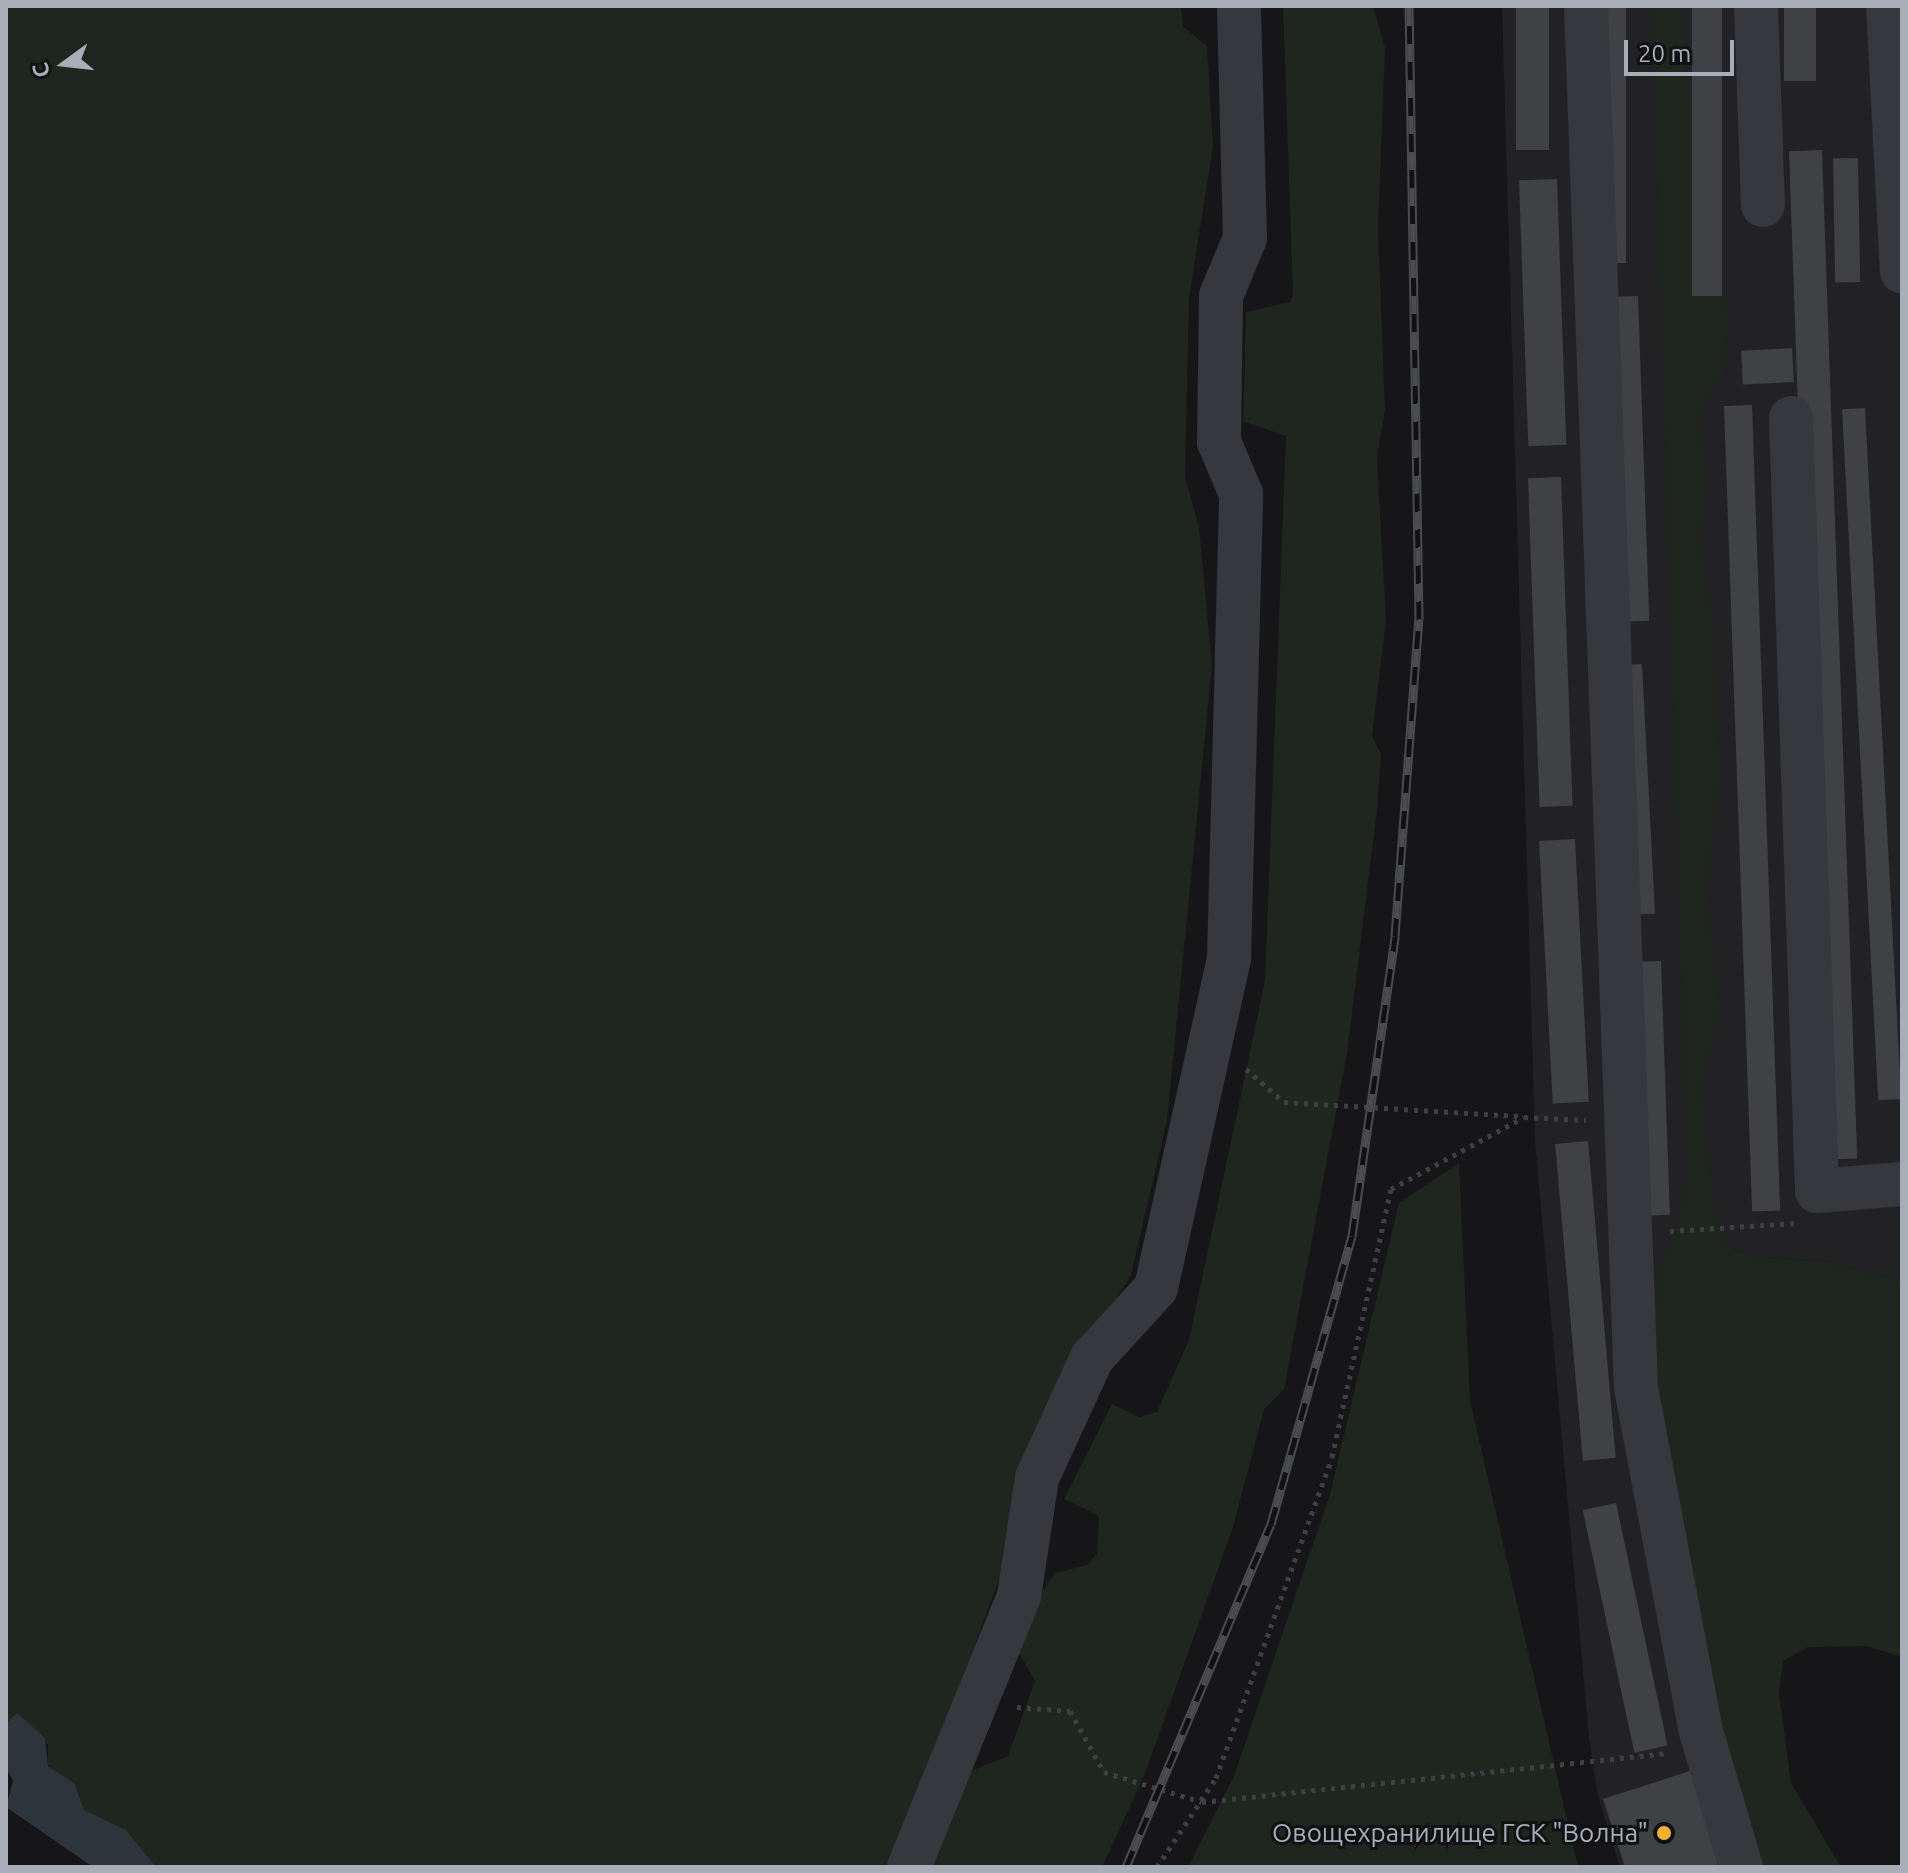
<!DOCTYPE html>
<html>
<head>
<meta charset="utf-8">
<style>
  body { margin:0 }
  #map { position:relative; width:1908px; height:1873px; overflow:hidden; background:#161618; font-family:Ubuntu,sans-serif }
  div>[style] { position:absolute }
  .built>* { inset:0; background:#222225 }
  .green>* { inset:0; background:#1e261f }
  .water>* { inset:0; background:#2c353c }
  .building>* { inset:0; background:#404145; transform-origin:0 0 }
  .path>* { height:5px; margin-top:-2.5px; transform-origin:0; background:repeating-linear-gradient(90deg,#3d3f44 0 4px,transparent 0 10px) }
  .minor>* { height:44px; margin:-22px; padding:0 22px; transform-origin:22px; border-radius:22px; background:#37383d }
  .rail>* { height:9px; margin-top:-4.5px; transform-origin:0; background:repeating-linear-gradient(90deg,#111113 0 18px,#4a4c52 0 36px); box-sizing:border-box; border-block:2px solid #4a4c52 }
  .dots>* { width:22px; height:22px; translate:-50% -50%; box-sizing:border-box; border:4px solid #111113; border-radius:50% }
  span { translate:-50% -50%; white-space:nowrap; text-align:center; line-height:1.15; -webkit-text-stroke:6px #111113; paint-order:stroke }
  .poi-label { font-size:26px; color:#a8adb8 }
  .right { translate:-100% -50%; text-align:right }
  .frame { position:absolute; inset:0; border:8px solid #a8adb8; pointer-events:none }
  .north { position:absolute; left:24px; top:24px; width:80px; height:80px; -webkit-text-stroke:6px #111113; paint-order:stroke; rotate:255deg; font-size:22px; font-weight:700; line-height:32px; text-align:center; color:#a8adb8 }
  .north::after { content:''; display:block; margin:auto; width:28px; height:36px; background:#a8adb8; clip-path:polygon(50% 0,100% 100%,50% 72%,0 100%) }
  .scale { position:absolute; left:1624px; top:40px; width:110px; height:36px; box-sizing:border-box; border:4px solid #a8adb8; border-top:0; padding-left:10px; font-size:24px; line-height:28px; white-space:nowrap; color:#a8adb8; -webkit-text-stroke:6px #111113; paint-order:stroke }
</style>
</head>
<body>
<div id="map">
  <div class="built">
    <i style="clip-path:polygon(1502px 6px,1902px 6px,1902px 1281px,1828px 1262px,1751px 1257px,1727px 1246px,1744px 1867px,1620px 1867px,1598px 1796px,1589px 1737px,1535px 1141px)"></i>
  </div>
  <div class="green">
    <i style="clip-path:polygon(6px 6px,1181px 6px,1183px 26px,1207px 46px,1213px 147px,1189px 297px,1185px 477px,1199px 527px,1212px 665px,1167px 1120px,1131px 1275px,1085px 1349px,892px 1867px,156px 1867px,131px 1836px,84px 1811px,78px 1790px,48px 1765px,48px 1745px,17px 1713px,6px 1723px)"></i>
    <i style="clip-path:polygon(1283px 6px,1373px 6px,1385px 48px,1378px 228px,1385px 410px,1377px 458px,1386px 620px,1372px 736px,1381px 754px,1377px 810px,1347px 1053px,1284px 1389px,1264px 1409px,1233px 1527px,1144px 1776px,1102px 1867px,920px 1867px,971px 1771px,1008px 1756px,1035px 1681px,1019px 1653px,1032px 1607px,1055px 1573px,1087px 1565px,1097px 1554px,1099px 1516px,1064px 1499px,1112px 1404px,1139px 1417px,1157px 1412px,1189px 1340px,1265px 981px,1286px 436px,1243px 421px,1246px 312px,1290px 302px,1293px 295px)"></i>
    <i style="clip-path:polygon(1652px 6px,1684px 6px,1683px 64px,1700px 119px,1719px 290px,1729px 316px,1723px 374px,1706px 396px,1700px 424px,1708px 479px,1700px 542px,1714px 628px,1720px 779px,1706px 894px,1720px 1005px,1701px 1090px,1716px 1221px,1727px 1246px,1751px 1257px,1828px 1262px,1902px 1281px,1902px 1657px,1866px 1646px,1808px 1647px,1783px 1661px,1779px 1693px,1791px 1783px,1841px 1867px,1761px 1867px,1734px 1797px,1653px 1373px,1659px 1269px,1679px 1224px,1687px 1174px)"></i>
    <i style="clip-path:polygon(1459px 1163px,1470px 1401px,1578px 1867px,1188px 1867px,1234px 1776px,1330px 1494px,1399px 1203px)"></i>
  </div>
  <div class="water">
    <i style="clip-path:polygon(17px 1713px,45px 1738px,48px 1766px,75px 1784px,84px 1810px,126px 1830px,156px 1867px,93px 1867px,6px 1807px,13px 1781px,6px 1768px,6px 1723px)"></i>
  </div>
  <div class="building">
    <i style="left:1516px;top:6px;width:33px;height:144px"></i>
    <i style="left:1594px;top:6px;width:32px;height:257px"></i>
    <i style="left:1692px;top:6px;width:30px;height:290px"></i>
    <i style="left:1784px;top:6px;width:32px;height:75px"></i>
    <i style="left:1822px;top:150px;width:1009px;height:33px;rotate:88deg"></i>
    <i style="left:1858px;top:158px;width:124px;height:25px;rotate:89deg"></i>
    <i style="left:1557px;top:179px;width:266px;height:38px;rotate:88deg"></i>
    <i style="left:1638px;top:296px;width:325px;height:32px;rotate:88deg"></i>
    <i style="left:1792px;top:348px;width:34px;height:51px;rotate:87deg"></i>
    <i style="left:1752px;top:405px;width:806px;height:28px;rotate:88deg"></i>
    <i style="left:1865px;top:408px;width:692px;height:23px;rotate:87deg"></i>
    <i style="left:1561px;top:477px;width:329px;height:33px;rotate:88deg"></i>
    <i style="left:1642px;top:664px;width:250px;height:26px;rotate:87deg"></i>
    <i style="left:1575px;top:839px;width:263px;height:36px;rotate:87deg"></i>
    <i style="left:1661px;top:961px;width:254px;height:31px;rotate:88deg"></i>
    <i style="left:1588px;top:1141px;width:318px;height:33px;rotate:85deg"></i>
    <i style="left:1616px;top:1503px;width:248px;height:34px;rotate:78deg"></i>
    <i style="clip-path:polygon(1690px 1771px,1728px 1867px,1625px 1867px,1603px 1799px)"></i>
  </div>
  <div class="path">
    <i style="left:1246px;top:1069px;width:50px;rotate:41deg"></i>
    <i style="left:1284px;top:1102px;width:239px;rotate:3.4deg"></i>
    <i style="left:1670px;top:1231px;width:127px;rotate:-3.6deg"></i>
    <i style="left:1017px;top:1707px;width:53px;rotate:4.3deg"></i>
    <i style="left:1070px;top:1711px;width:70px;rotate:60.9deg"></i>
    <i style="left:1104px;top:1772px;width:102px;rotate:17deg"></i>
    <i style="left:1202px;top:1802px;width:468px;rotate:-6deg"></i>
    <i style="left:1157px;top:1867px;width:107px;rotate:-56.5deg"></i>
    <i style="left:1216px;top:1778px;width:341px;rotate:-70.1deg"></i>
    <i style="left:1332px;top:1457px;width:274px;rotate:-77.6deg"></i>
    <i style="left:1391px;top:1189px;width:151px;rotate:-28.4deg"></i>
    <i style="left:1524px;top:1117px;width:62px;rotate:2.8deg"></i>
  </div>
  <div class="minor">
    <i style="left:1586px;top:6px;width:1383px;rotate:87.93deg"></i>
    <i style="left:1636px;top:1388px;width:346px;rotate:79.3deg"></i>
    <i style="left:1700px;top:1728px;width:145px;rotate:73.6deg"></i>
    <i style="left:1756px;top:6px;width:199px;rotate:88deg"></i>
    <i style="left:1888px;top:6px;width:266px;rotate:87deg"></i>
    <i style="left:1791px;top:418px;width:773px;rotate:88.07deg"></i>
    <i style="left:1817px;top:1191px;width:85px;rotate:-4.7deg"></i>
    <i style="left:909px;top:1867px;width:292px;rotate:-67.9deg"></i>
    <i style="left:1019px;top:1596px;width:119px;rotate:-81.3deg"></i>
    <i style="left:1037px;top:1478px;width:132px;rotate:-65.4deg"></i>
    <i style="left:1092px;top:1358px;width:95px;rotate:-47.6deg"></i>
    <i style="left:1156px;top:1288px;width:337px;rotate:-77.5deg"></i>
    <i style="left:1229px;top:959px;width:465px;rotate:-88.5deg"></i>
    <i style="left:1241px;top:494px;width:56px;rotate:-112.9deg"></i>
    <i style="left:1219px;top:442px;width:146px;rotate:-89.2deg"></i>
    <i style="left:1221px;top:296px;width:63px;rotate:-67.5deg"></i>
    <i style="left:1245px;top:238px;width:232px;rotate:-91.5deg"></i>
  </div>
  <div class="rail">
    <i style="left:1126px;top:1867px;width:372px;rotate:-67.1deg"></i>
    <i style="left:1271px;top:1524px;width:299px;rotate:-74.3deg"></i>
    <i style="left:1352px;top:1236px;width:303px;rotate:-81.8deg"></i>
    <i style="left:1395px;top:936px;width:318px;rotate:-85.7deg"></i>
    <i style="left:1419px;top:619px;width:613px;rotate:-90.93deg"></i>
  </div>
  <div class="dots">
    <i style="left:1664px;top:1833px;background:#f2b134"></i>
  </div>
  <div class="poi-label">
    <span class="right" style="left:1648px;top:1833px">Овощехранилище ГСК "Волна"</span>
  </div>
  <div class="frame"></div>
  <div class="north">С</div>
  <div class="scale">20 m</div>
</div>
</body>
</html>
